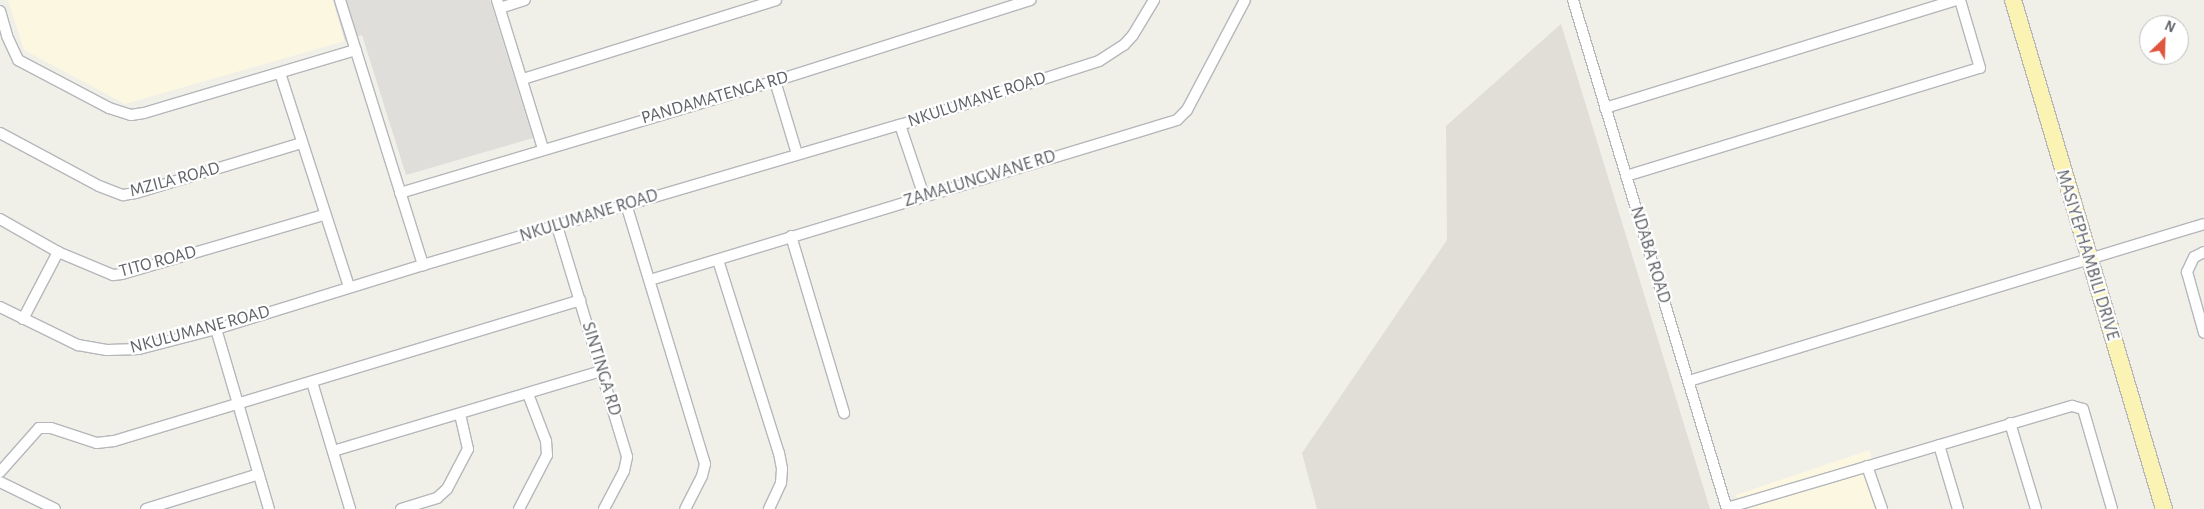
<!DOCTYPE html>
<html>
<head>
<meta charset="utf-8">
<style>
  body { margin:0 }
  #map { position:relative; width:2204px; height:509px; overflow:hidden; background:#f0efe8; font-family:"Alegreya Sans",sans-serif }
  div>[style] { position:absolute }
  .commercial>* { inset:0; background:#fcf7e1 }
  .industrial>* { inset:0; background:#dfdeda }
  .education>* { inset:0; background:#e0ded6 }
  .roads { filter:drop-shadow(1px 0 #b5b7bb) drop-shadow(-1px 0 #b5b7bb) drop-shadow(0 1px #b5b7bb) drop-shadow(0 -1px #b5b7bb) }
  .street>* { height:10px; margin:-5px; padding:0 5px; transform-origin:5px; border-radius:5px; background:#fff }
  .primary>* { height:16px; margin:-8px; padding:0 8px; transform-origin:8px; border-radius:8px; background:#faf3b3 }
  span { translate:-50% -50%; white-space:nowrap; text-align:center; line-height:1.15; -webkit-text-stroke:4.5px #fff; paint-order:stroke }
  .street-label { font-size:18px; color:#5f6267 }
  .north { position:absolute; left:2139px; top:15px; width:50px; height:50px; box-sizing:border-box; background:#fff; border:1px solid #bfc0c2; border-radius:50%; rotate:24deg; font-size:14px; font-weight:700; line-height:20px; text-align:center; color:#5f6267 }
  .north::after { content:''; display:block; margin:auto; width:18px; height:22px; background:#df553f; clip-path:polygon(50% 0,100% 100%,50% 72%,0 100%) }
</style>
</head>
<body>
<div id="map">
  <div class="commercial">
    <i style="clip-path:polygon(8px 0,333px 0,345px 41px,125px 104px,24px 50px)"></i>
    <i style="clip-path:polygon(1869px 450px,1887px 509px,1740px 509px,1736px 495px)"></i>
  </div>
  <div class="industrial">
    <i style="clip-path:polygon(333px 0,490px 0,533px 138px,406px 175px,362px 35px,345px 41px)"></i>
  </div>
  <div class="education">
    <i style="clip-path:polygon(1561px 24px,1710px 509px,1317px 509px,1302px 453px,1447px 240px,1446px 126px)"></i>
  </div>
  <div class="roads">
    <div class="street">
      <i style="left:340px;top:0;width:278px;rotate:72.6deg"></i>
      <i style="left:497px;top:0;width:156px;rotate:72.8deg"></i>
      <i style="left:1573px;top:0;width:532px;rotate:73.17deg"></i>
      <i style="left:500px;top:8px;width:26px;rotate:-18deg"></i>
      <i style="left:0;top:11px;width:26px;rotate:74deg"></i>
      <i style="left:7px;top:36px;width:26px;rotate:65deg"></i>
      <i style="left:18px;top:60px;width:103px;rotate:27.8deg"></i>
      <i style="left:109px;top:108px;width:23px;rotate:18deg"></i>
      <i style="left:131px;top:115px;width:13px;rotate:-9deg"></i>
      <i style="left:144px;top:113px;width:221px;rotate:-16.6deg"></i>
      <i style="left:280px;top:73px;width:225px;rotate:72.1deg"></i>
      <i style="left:523px;top:79px;width:265px;rotate:-17.3deg"></i>
      <i style="left:775px;top:81px;width:76px;rotate:73.2deg"></i>
      <i style="left:1605px;top:108px;width:366px;rotate:-17.1deg"></i>
      <i style="left:900px;top:125px;width:75px;rotate:71.3deg"></i>
      <i style="left:0;top:133px;width:112px;rotate:28.2deg"></i>
      <i style="left:99px;top:186px;width:26px;rotate:21deg"></i>
      <i style="left:123px;top:195px;width:13px;rotate:-9deg"></i>
      <i style="left:136px;top:193px;width:173px;rotate:-16.8deg"></i>
      <i style="left:1626px;top:176px;width:370px;rotate:-17deg"></i>
      <i style="left:1980px;top:68px;width:71px;rotate:-106.4deg"></i>
      <i style="left:400px;top:193px;width:391px;rotate:-16.6deg"></i>
      <i style="left:775px;top:81px;width:268px;rotate:-17.6deg"></i>
      <i style="left:626px;top:204px;width:272px;rotate:73.1deg"></i>
      <i style="left:705px;top:464px;width:12px;rotate:104deg"></i>
      <i style="left:702px;top:476px;width:37px;rotate:117deg"></i>
      <i style="left:0;top:219px;width:67px;rotate:29.6deg"></i>
      <i style="left:58px;top:252px;width:60px;rotate:22.7deg"></i>
      <i style="left:113px;top:275px;width:9px;rotate:-6deg"></i>
      <i style="left:122px;top:274px;width:210px;rotate:-16.3deg"></i>
      <i style="left:557px;top:226px;width:241px;rotate:73.1deg"></i>
      <i style="left:627px;top:457px;width:14px;rotate:102deg"></i>
      <i style="left:624px;top:471px;width:43px;rotate:117.8deg"></i>
      <i style="left:791px;top:236px;width:185px;rotate:73.3deg"></i>
      <i style="left:2204px;top:252px;width:11px;rotate:153deg"></i>
      <i style="left:2194px;top:257px;width:17px;rotate:115deg"></i>
      <i style="left:2187px;top:272px;width:63px;rotate:74.4deg"></i>
      <i style="left:718px;top:260px;width:202px;rotate:72.5deg"></i>
      <i style="left:779px;top:453px;width:16px;rotate:79deg"></i>
      <i style="left:782px;top:469px;width:14px;rotate:94deg"></i>
      <i style="left:781px;top:483px;width:29px;rotate:115deg"></i>
      <i style="left:650px;top:280px;width:551px;rotate:-16.89deg"></i>
      <i style="left:1177px;top:120px;width:14px;rotate:-45deg"></i>
      <i style="left:1187px;top:110px;width:124px;rotate:-62.2deg"></i>
      <i style="left:0;top:307px;width:87px;rotate:26deg"></i>
      <i style="left:78px;top:345px;width:29px;rotate:10deg"></i>
      <i style="left:107px;top:350px;width:32px;rotate:-2deg"></i>
      <i style="left:139px;top:349px;width:80px;rotate:-14.6deg"></i>
      <i style="left:216px;top:329px;width:217px;rotate:-17.2deg"></i>
      <i style="left:423px;top:265px;width:497px;rotate:-16.4deg"></i>
      <i style="left:900px;top:125px;width:209px;rotate:-17.8deg"></i>
      <i style="left:1099px;top:61px;width:30px;rotate:-33deg"></i>
      <i style="left:1124px;top:45px;width:13px;rotate:-48deg"></i>
      <i style="left:1133px;top:35px;width:41px;rotate:-59deg"></i>
      <i style="left:23px;top:319px;width:76px;rotate:-62.4deg"></i>
      <i style="left:216px;top:329px;width:188px;rotate:73.6deg"></i>
      <i style="left:1689px;top:381px;width:538px;rotate:-16.95deg"></i>
      <i style="left:312px;top:382px;width:133px;rotate:73.3deg"></i>
      <i style="left:2010px;top:423px;width:90px;rotate:73.2deg"></i>
      <i style="left:1939px;top:445px;width:67px;rotate:73.5deg"></i>
      <i style="left:333px;top:451px;width:281px;rotate:-16.6deg"></i>
      <i style="left:1867px;top:466px;width:46px;rotate:70.8deg"></i>
      <i style="left:0;top:472px;width:59px;rotate:-48.4deg"></i>
      <i style="left:39px;top:428px;width:12px"></i>
      <i style="left:51px;top:428px;width:48px;rotate:18.1deg"></i>
      <i style="left:97px;top:443px;width:17px;rotate:-7deg"></i>
      <i style="left:114px;top:441px;width:487px;rotate:-16.8deg"></i>
      <i style="left:0;top:482px;width:61px;rotate:26.1deg"></i>
      <i style="left:1727px;top:508px;width:360px;rotate:-16.5deg"></i>
      <i style="left:2072px;top:406px;width:11px;rotate:15deg"></i>
      <i style="left:2083px;top:409px;width:104px;rotate:73.8deg"></i>
      <i style="left:146px;top:509px;width:118px;rotate:-17.2deg"></i>
      <i style="left:401px;top:509px;width:38px;rotate:-17deg"></i>
      <i style="left:437px;top:498px;width:13px;rotate:-42deg"></i>
      <i style="left:447px;top:489px;width:45px;rotate:-62.3deg"></i>
      <i style="left:468px;top:449px;width:36px;rotate:-103deg"></i>
      <i style="left:519px;top:509px;width:61px;rotate:-62.6deg"></i>
      <i style="left:547px;top:455px;width:14px;rotate:-94deg"></i>
      <i style="left:546px;top:441px;width:50px;rotate:-111deg"></i>
    </div>
    <div class="primary">
      <i style="left:2013px;top:0;width:531px;rotate:73.48deg"></i>
    </div>
  </div>
  <div class="street-label">
    <span style="left:715px;top:98px;rotate:-16deg">PANDAMATENGA RD</span>
    <span style="left:977px;top:100px;rotate:-18deg">NKULUMANE ROAD</span>
    <span style="left:980px;top:179px;rotate:-17deg">ZAMALUNGWANE RD</span>
    <span style="left:175px;top:180px;rotate:-15deg">MZILA ROAD</span>
    <span style="left:589px;top:216px;rotate:-17deg">NKULUMANE ROAD</span>
    <span style="left:1650px;top:255px;rotate:73deg">NDABA ROAD</span>
    <span style="left:2087px;top:255px;rotate:73deg">MASIYEPHAMBILI DRIVE</span>
    <span style="left:158px;top:262px;rotate:-15deg">TITO ROAD</span>
    <span style="left:200px;top:330px;rotate:-15deg">NKULUMANE ROAD</span>
    <span style="left:601px;top:369px;rotate:73deg">SINTINGA RD</span>
  </div>
  <div class="north">N</div>
</div>
</body>
</html>
